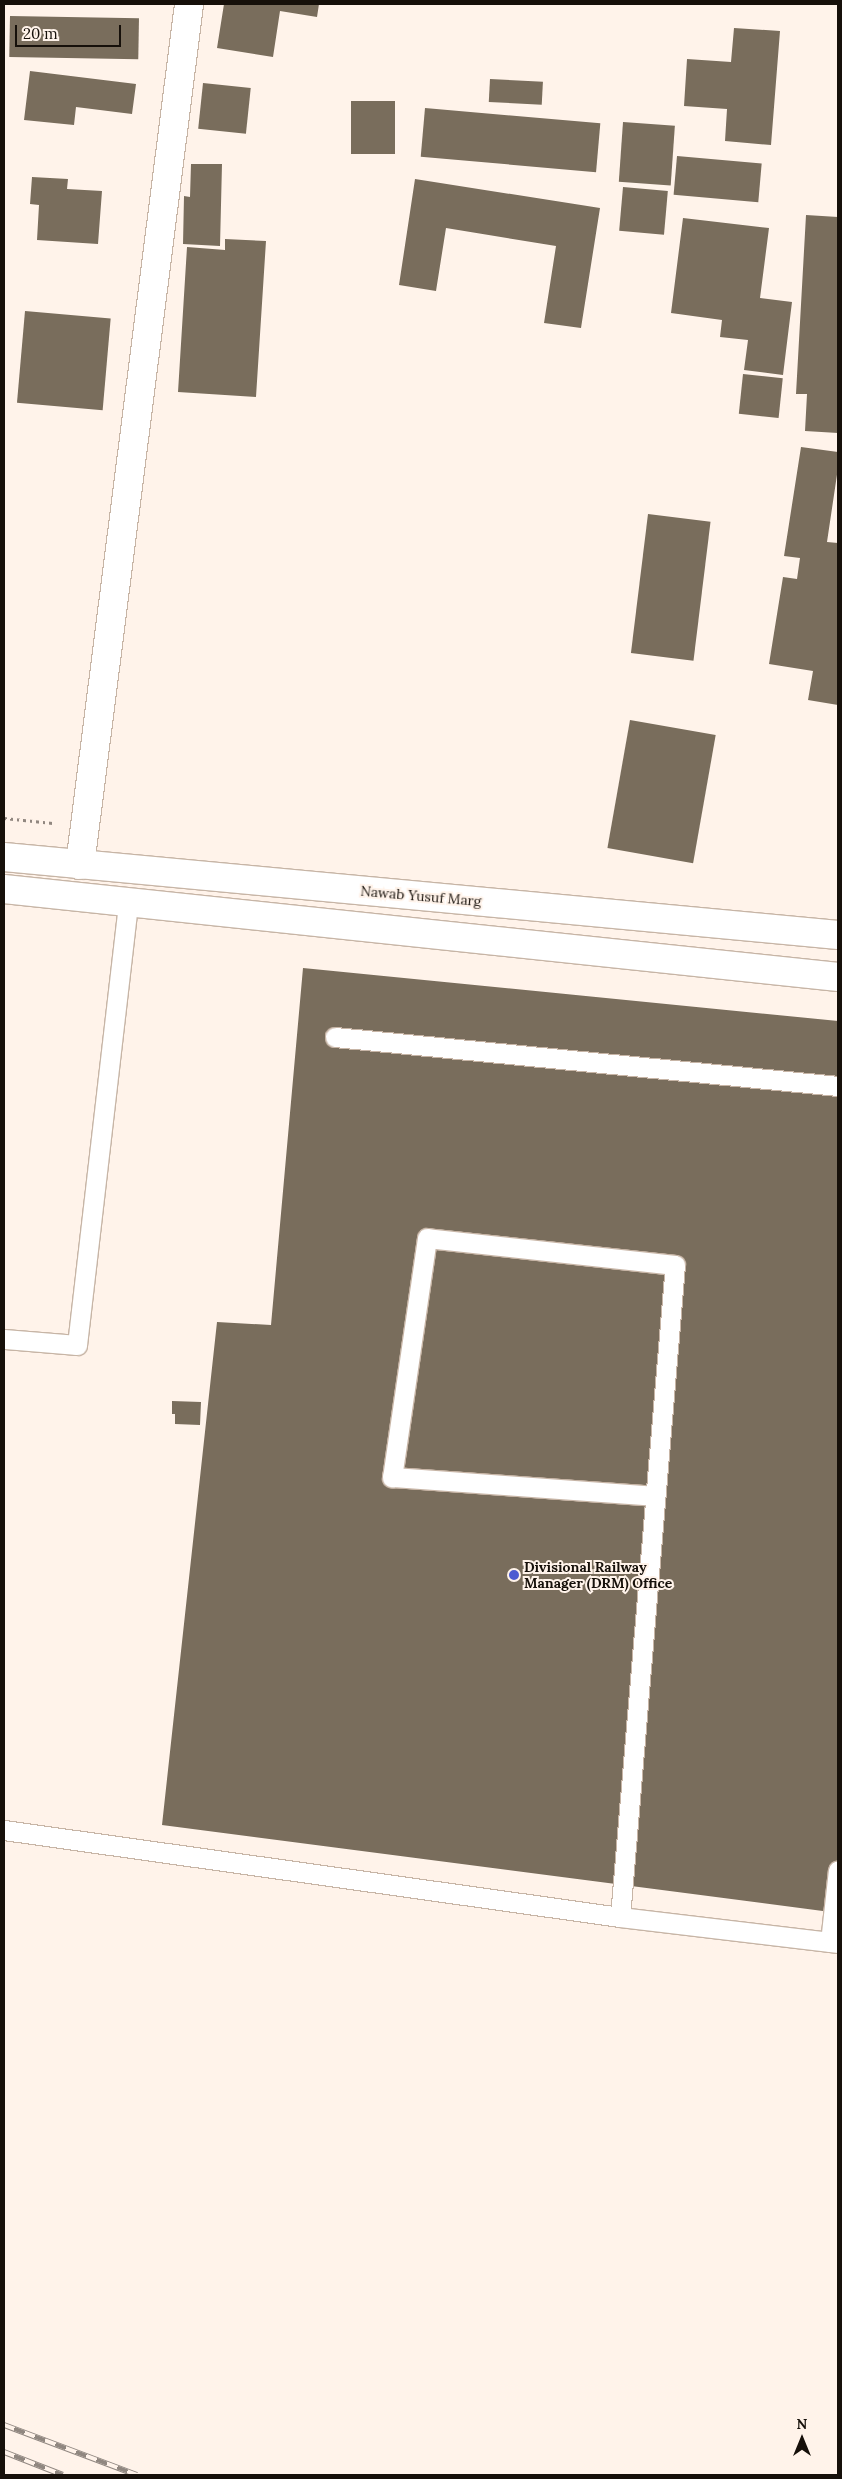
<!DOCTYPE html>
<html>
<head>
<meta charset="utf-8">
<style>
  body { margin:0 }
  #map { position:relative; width:842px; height:2479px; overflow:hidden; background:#fff3ea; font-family:Lora,serif }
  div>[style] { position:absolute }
  .building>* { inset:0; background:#796d5c; transform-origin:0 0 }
  .path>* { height:3px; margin-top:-1.5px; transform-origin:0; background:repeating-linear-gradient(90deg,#918780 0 2.5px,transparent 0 6.5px) }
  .roads { filter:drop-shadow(1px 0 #c7b5a6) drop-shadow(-1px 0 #c7b5a6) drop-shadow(0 1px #c7b5a6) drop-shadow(0 -1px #c7b5a6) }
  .lane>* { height:19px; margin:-9.5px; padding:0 9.5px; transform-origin:9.5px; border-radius:9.5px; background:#fff }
  .street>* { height:28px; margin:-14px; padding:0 14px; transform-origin:14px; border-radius:14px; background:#fff }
  .secondary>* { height:28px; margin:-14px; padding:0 14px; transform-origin:14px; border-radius:14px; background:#fff }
  .rail>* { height:5.5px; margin-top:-2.75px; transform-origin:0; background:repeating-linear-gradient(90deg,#fff3ea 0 11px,#908780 0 22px); box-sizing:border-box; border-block:1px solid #908780 }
  .dots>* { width:14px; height:14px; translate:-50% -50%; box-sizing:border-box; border:2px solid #fff3ea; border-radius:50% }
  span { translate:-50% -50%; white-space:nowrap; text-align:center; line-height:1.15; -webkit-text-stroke:4px #fff3ea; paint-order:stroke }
  .street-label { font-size:14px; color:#16100a }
  .poi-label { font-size:14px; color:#16100a; font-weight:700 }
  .left { translate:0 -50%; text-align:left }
  .frame { position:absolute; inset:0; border:5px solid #16100a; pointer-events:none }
  .north { position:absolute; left:777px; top:2414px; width:50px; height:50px; -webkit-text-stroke:4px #fff3ea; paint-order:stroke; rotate:0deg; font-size:14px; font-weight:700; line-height:20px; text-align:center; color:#16100a }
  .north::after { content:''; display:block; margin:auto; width:18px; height:22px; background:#16100a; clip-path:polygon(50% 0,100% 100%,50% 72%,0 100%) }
  .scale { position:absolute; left:15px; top:25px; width:106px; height:22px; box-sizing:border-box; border:2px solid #16100a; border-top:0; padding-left:6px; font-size:15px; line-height:18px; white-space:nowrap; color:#16100a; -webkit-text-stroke:4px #fff3ea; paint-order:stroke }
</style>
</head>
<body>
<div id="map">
  <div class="building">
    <i style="clip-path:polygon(224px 4px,319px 4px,317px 17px,280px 11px,273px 57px,217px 48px)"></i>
    <i style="left:10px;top:16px;width:129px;height:41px;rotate:1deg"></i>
    <i style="clip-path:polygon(734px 28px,780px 31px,771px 145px,725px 141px,727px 109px,684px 106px,687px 59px,731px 62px)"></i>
    <i style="clip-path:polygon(30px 71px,136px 84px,132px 114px,76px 107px,74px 125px,24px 120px)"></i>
    <i style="left:490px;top:79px;width:53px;height:23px;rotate:3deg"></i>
    <i style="left:203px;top:83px;width:48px;height:46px;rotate:6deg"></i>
    <i style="left:351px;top:101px;width:44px;height:53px"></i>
    <i style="left:425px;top:108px;width:176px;height:49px;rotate:5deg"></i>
    <i style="left:623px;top:122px;width:52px;height:60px;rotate:4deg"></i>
    <i style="left:677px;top:156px;width:85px;height:39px;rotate:5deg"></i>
    <i style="clip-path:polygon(191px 164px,222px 164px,220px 246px,183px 244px,184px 196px,190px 197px)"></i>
    <i style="clip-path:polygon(32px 177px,68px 179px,67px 189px,102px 191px,98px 244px,37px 240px,39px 205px,30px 204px)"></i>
    <i style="clip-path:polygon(415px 179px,600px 208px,581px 328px,544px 323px,556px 246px,446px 228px,436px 291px,399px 285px)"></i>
    <i style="left:623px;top:187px;width:45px;height:44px;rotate:5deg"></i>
    <i style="clip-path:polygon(806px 215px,838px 217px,838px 433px,805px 431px,807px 394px,796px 394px)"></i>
    <i style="clip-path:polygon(683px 218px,769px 228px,760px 298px,792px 302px,783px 375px,744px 370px,748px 340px,720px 337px,722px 320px,671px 313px)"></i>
    <i style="clip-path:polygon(225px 239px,266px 241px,256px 397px,178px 392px,187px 247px,225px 250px)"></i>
    <i style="left:25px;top:311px;width:86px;height:92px;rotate:5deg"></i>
    <i style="left:743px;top:374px;width:40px;height:40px;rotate:6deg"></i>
    <i style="clip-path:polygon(801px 447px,838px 452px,838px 468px,827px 542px,838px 543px,838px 705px,808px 700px,813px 671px,769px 664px,783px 577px,797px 579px,800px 558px,784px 556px)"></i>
    <i style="left:648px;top:514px;width:63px;height:140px;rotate:7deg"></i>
    <i style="left:630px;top:720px;width:87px;height:130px;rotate:10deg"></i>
    <i style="clip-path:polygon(303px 968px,838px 1021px,838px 1913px,162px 1825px,217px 1322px,271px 1325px)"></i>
    <i style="clip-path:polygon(172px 1401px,201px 1402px,200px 1425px,175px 1424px,175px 1414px,172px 1414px)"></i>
  </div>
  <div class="path">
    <i style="left:4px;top:818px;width:49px;rotate:5.8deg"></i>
  </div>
  <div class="roads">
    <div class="lane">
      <i style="left:335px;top:1037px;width:505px;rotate:5.56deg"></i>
      <i style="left:4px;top:1339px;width:73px;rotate:4.7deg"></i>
      <i style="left:77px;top:1345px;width:445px;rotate:-83.4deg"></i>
      <i style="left:4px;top:1830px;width:622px;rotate:8.04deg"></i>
      <i style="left:620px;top:1917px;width:220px;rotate:6.8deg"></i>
      <i style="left:620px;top:1917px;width:654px;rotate:-85.18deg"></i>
      <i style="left:675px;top:1265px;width:249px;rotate:-173.8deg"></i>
      <i style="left:427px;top:1238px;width:242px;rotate:98.3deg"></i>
      <i style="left:392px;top:1477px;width:263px;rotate:4.1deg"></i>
      <i style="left:830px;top:1942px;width:72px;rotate:-83.7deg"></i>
    </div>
    <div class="street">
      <i style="left:80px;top:865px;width:868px;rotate:-82.78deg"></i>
    </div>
    <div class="secondary">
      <i style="left:4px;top:857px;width:838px;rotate:5.34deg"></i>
      <i style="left:4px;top:889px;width:839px;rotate:6.02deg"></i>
    </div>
  </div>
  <div class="rail">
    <i style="left:4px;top:2425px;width:142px;rotate:20.6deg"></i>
    <i style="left:4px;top:2452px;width:63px;rotate:21.3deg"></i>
  </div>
  <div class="dots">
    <i style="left:514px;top:1575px;background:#4d5bd1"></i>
  </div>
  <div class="street-label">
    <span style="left:421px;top:896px;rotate:5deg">Nawab Yusuf Marg</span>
  </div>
  <div class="poi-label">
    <span class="left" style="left:524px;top:1575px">Divisional Railway<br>Manager (DRM) Office</span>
  </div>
  <div class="frame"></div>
  <div class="north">N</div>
  <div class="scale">20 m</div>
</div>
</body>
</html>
